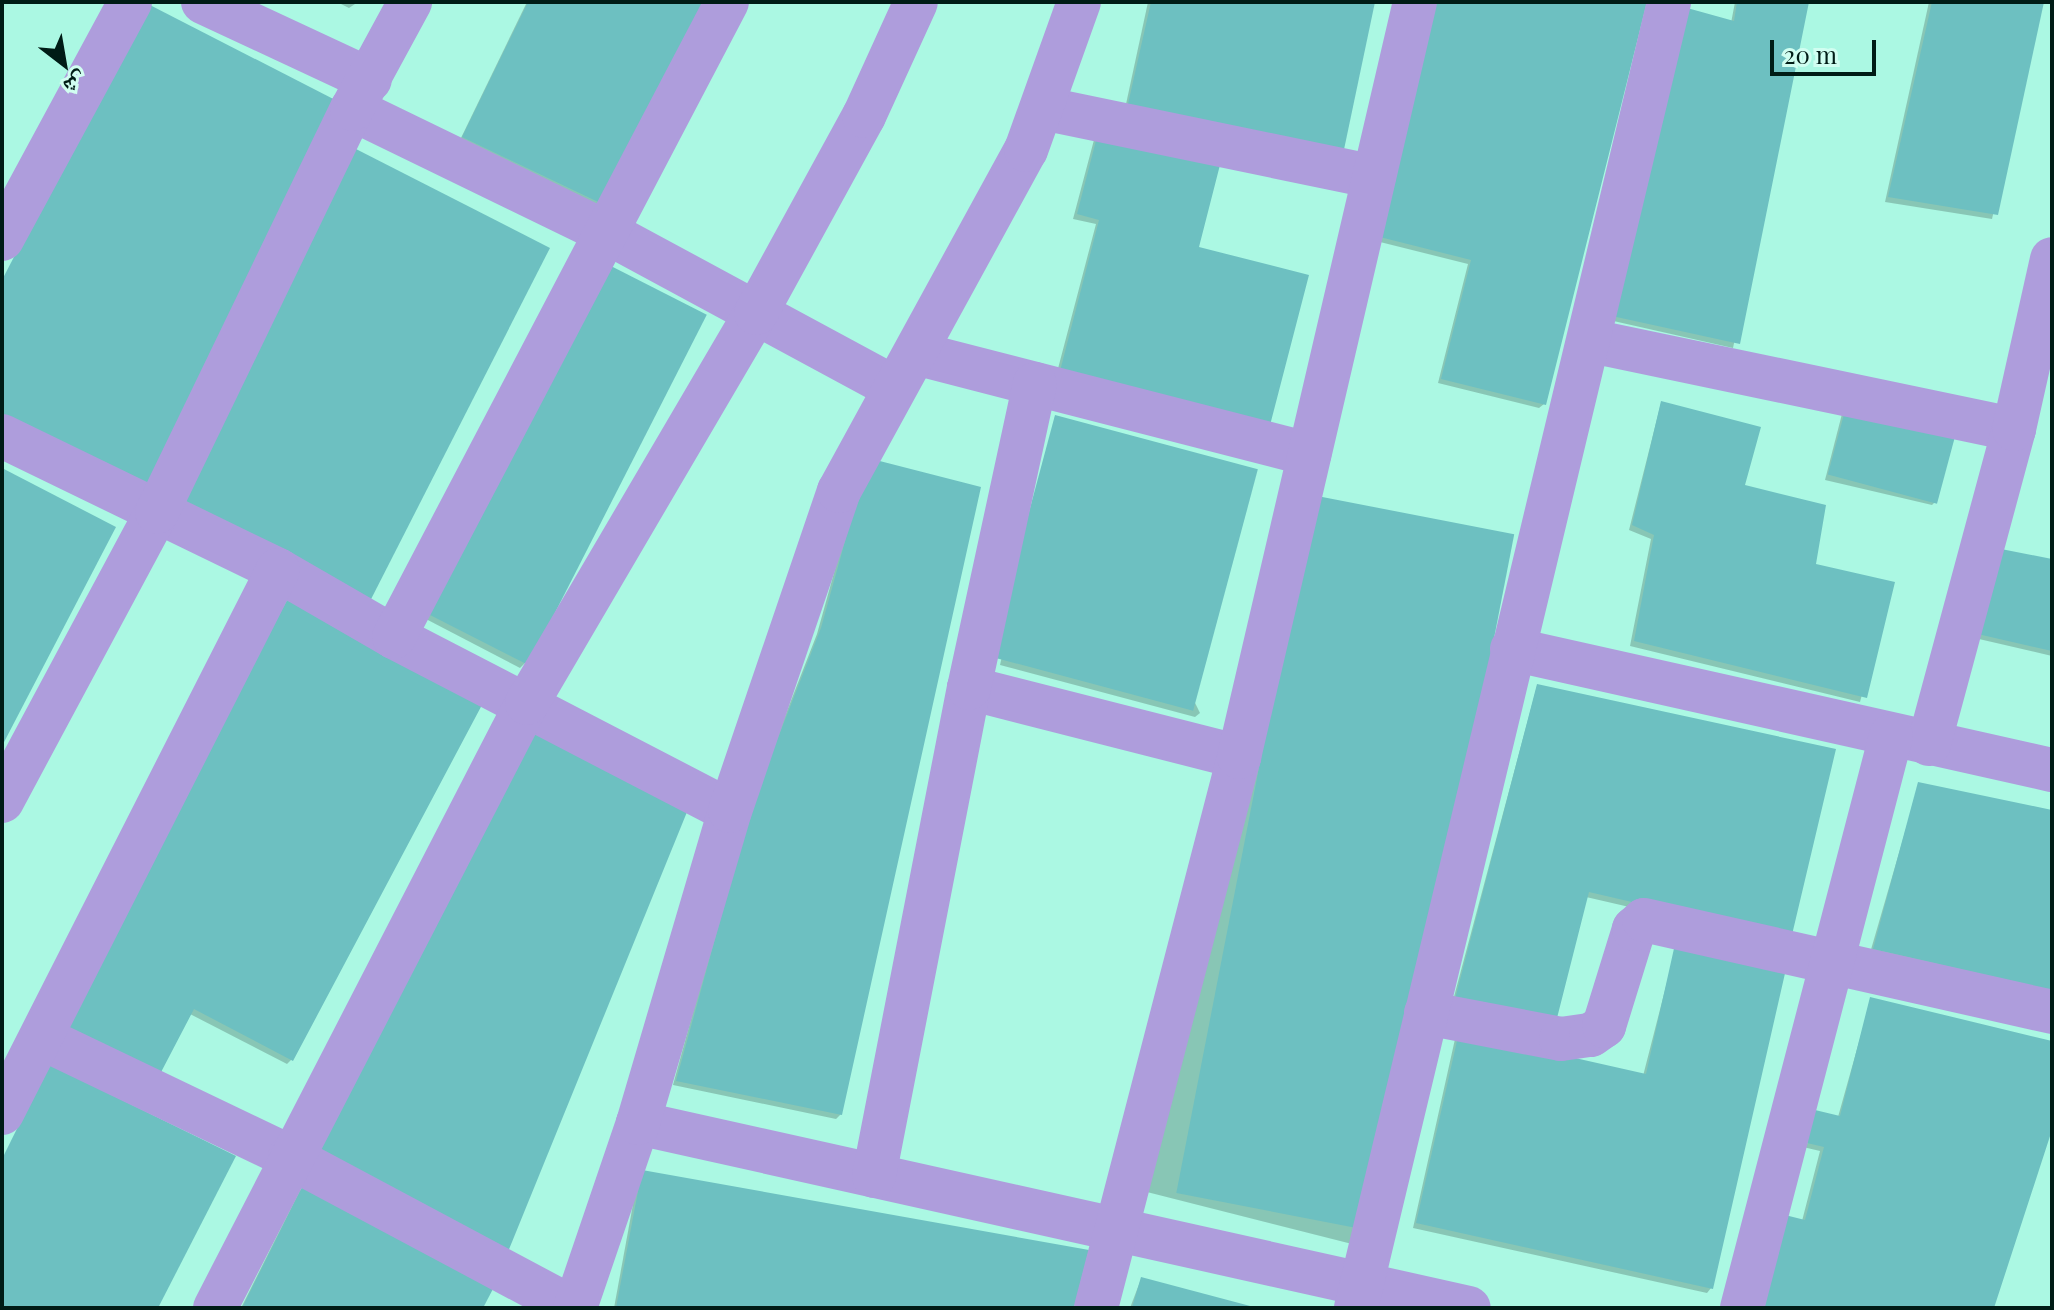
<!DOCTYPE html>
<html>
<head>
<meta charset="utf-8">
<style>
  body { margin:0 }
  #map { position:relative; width:2054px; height:1310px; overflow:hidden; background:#abf8e3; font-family:"Playfair Display","Noto Naskh Arabic",serif }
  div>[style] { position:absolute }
  .shadow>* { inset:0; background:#0003 }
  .building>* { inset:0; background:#6dc0c1; transform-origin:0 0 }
  .minor>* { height:44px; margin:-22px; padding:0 22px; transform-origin:22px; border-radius:22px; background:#ae9ddc }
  span { translate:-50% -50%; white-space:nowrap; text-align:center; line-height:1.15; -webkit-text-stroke:6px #d1fef1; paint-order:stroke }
  .frame { position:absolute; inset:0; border:4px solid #001c16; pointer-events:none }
  .north { position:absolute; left:24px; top:24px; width:80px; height:80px; -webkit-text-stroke:6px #d1fef1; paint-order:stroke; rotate:149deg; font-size:22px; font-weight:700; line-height:32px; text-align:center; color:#001c16 }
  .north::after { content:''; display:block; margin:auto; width:28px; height:36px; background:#001c16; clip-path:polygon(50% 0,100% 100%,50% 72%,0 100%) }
  .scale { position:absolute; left:1770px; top:40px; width:106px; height:36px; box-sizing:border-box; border:4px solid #001c16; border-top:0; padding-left:10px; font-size:24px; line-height:28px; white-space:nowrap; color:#001c16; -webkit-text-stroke:6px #d1fef1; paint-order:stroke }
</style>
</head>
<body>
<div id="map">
  <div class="shadow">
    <i style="clip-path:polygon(337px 2px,358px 2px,349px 8px)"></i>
    <i style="clip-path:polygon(527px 2px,715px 2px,609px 213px,459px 142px)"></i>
    <i style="clip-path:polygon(1148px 2px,1373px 2px,1123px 118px)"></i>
    <i style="clip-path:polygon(1646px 2px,1544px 404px,1539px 408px,1438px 383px,1468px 264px,1360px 237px)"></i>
    <i style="clip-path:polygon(1735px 2px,1807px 2px,1733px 348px,1609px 320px,1731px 23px)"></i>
    <i style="clip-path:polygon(1929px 2px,2042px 2px,1992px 219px,1885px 202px)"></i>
    <i style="clip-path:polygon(1095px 136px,1196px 249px,1055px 380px,1096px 224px,1073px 219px)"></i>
    <i style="clip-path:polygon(603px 271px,525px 663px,520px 668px,424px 618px)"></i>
    <i style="clip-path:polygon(1661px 403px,1813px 565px,1892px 583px,1860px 702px,1630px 646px,1651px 539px,1629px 530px)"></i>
    <i style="clip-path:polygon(1843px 410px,1937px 500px,1932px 505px,1825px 480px)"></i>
    <i style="clip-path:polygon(1055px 417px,1200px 713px,1195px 717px,1000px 665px)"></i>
    <i style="clip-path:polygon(864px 465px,841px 1114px,836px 1119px,673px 1085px,748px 811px,817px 634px)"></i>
    <i style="clip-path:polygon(1308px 501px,1356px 1245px,1143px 1191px)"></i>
    <i style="clip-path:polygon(2052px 561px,2052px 656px,1966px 636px)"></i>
    <i style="clip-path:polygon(282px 607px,291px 1060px,287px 1064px,190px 1014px)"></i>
    <i style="clip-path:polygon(1537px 686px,1785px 943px,1586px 897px,1451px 1008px)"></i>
    <i style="clip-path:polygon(1919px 784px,2052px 812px,2052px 995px,1870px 953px)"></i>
    <i style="clip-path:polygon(1676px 947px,1711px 1288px,1707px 1293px,1413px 1228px,1455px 1039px,1643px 1076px)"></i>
    <i style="clip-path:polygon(1871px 999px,2052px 1043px,2052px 1124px,1992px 1308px,1802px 1221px,1820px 1151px,1803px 1147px,1838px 1117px)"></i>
    <i style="clip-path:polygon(638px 1177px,1071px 1308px,614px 1308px)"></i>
    <i style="clip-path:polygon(300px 1190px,481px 1308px,241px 1308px)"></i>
    <i style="clip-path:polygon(1141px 1279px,1250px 1308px,1130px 1308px)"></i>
  </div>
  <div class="building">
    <i style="clip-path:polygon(528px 2px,717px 2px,615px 210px,462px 137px)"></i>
    <i style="clip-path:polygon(1151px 2px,1375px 2px,1342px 159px,1126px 113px)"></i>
    <i style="clip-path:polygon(1422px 2px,1647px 2px,1546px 405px,1441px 379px,1471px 260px,1364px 233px)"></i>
    <i style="clip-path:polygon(1737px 2px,1809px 2px,1740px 344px,1612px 316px,1680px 6px,1734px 21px)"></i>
    <i style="clip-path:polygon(1932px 2px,2044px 2px,1998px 215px,1888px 197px)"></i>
    <i style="clip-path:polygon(146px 3px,345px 105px,142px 496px,2px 424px,2px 280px)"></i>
    <i style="clip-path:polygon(1099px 129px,1221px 161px,1199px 247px,1309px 275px,1269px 429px,1059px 375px,1099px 220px,1077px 214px)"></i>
    <i style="left:354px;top:148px;width:220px;height:398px;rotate:27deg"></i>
    <i style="left:607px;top:264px;width:112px;height:393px;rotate:27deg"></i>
    <i style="clip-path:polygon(1661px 401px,1761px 427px,1745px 485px,1826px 505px,1816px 564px,1895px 582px,1867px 698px,1634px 641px,1654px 535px,1632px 525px)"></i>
    <i style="left:1847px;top:403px;width:113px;height:74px;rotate:15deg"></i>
    <i style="left:1055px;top:415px;width:210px;height:250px;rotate:15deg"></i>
    <i style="clip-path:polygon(868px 458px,981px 487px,842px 1115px,676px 1081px,752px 804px,821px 628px)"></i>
    <i style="clip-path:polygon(2px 468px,116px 527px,2px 746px)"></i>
    <i style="left:1312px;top:495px;width:206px;height:711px;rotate:11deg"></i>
    <i style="clip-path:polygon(1996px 548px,2052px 559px,2052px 651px,1969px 632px)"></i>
    <i style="clip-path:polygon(287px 600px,483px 703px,293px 1061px,194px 1009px,158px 1078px,60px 1027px)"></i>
    <i style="clip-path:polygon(1537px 684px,1836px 749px,1791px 939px,1589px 892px,1555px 1026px,1454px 1003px)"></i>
    <i style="clip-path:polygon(526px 729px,687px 812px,505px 1259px,316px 1152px)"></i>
    <i style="clip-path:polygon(1918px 782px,2052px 810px,2052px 990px,1873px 949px)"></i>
    <i style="clip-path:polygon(1675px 944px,1786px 969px,1713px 1289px,1416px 1223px,1459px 1032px,1646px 1074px)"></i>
    <i style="clip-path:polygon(1870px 997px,2052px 1041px,2052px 1130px,1994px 1308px,1753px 1308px,1777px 1213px,1805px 1220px,1824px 1147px,1807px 1143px,1815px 1110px,1840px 1116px)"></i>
    <i style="clip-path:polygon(49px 1064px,236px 1156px,158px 1308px,2px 1308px,2px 1159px)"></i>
    <i style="clip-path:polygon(642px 1170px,1089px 1250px,1074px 1308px,616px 1308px)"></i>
    <i style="clip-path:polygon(304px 1183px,494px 1287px,483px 1308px,242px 1308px)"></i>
    <i style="clip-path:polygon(1141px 1277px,1254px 1307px,1254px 1308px,1132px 1308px)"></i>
  </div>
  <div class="minor">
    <i style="left:203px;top:2px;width:184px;rotate:25deg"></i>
    <i style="left:1042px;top:108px;width:339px;rotate:11.7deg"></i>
    <i style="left:352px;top:109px;width:287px;rotate:25.9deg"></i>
    <i style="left:610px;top:234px;width:322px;rotate:28.4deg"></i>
    <i style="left:2px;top:239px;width:269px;rotate:-61.6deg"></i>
    <i style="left:1591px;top:341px;width:432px;rotate:11.8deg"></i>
    <i style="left:919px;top:354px;width:403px;rotate:14.4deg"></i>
    <i style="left:2px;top:436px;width:307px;rotate:25.9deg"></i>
    <i style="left:278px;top:570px;width:134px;rotate:30deg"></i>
    <i style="left:394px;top:637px;width:378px;rotate:27.4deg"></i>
    <i style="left:394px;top:637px;width:717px;rotate:-62.33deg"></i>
    <i style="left:1512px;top:649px;width:553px;rotate:12.63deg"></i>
    <i style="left:969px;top:688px;width:279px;rotate:14.3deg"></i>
    <i style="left:1929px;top:744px;width:326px;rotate:-74.9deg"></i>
    <i style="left:2014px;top:429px;width:174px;rotate:-77.4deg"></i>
    <i style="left:2px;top:801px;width:328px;rotate:-61.8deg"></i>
    <i style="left:157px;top:512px;width:448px;rotate:-64.2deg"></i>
    <i style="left:352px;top:109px;width:122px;rotate:-61.5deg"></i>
    <i style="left:1426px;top:1013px;width:137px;rotate:10.9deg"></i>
    <i style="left:1561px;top:1039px;width:30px;rotate:-8deg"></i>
    <i style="left:1591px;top:1035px;width:16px;rotate:-35deg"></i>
    <i style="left:1604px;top:1026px;width:102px;rotate:-72.8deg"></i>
    <i style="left:1634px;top:929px;width:13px;rotate:-42deg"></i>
    <i style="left:1644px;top:920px;width:418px;rotate:12.7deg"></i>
    <i style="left:42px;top:1038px;width:275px;rotate:25.6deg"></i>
    <i style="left:290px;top:1157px;width:321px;rotate:28.1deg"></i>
    <i style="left:2px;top:1113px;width:609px;rotate:-63.06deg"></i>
    <i style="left:638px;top:1123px;width:851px;rotate:12.55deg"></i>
    <i style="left:874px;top:1176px;width:497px;rotate:-79deg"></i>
    <i style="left:969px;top:688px;width:311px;rotate:-77.8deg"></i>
    <i style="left:215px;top:1308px;width:681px;rotate:-62.72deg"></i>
    <i style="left:527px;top:703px;width:452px;rotate:-59.6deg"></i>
    <i style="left:756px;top:313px;width:225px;rotate:-61.3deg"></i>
    <i style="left:864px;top:116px;width:125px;rotate:-65.5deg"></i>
    <i style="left:575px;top:1308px;width:195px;rotate:-71.2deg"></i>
    <i style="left:638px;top:1123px;width:325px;rotate:-73.6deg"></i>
    <i style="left:730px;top:811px;width:338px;rotate:-71.2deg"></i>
    <i style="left:839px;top:491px;width:389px;rotate:-61.3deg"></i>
    <i style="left:1026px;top:150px;width:157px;rotate:-70.3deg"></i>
    <i style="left:1096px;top:1308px;width:569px;rotate:-75.45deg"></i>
    <i style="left:1239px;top:757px;width:775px;rotate:-76.88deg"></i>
    <i style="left:1356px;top:1308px;width:1343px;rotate:-76.52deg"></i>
    <i style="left:1742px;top:1308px;width:591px;rotate:-75.4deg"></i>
  </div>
  <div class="frame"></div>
  <div class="north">ش</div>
  <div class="scale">20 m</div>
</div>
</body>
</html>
